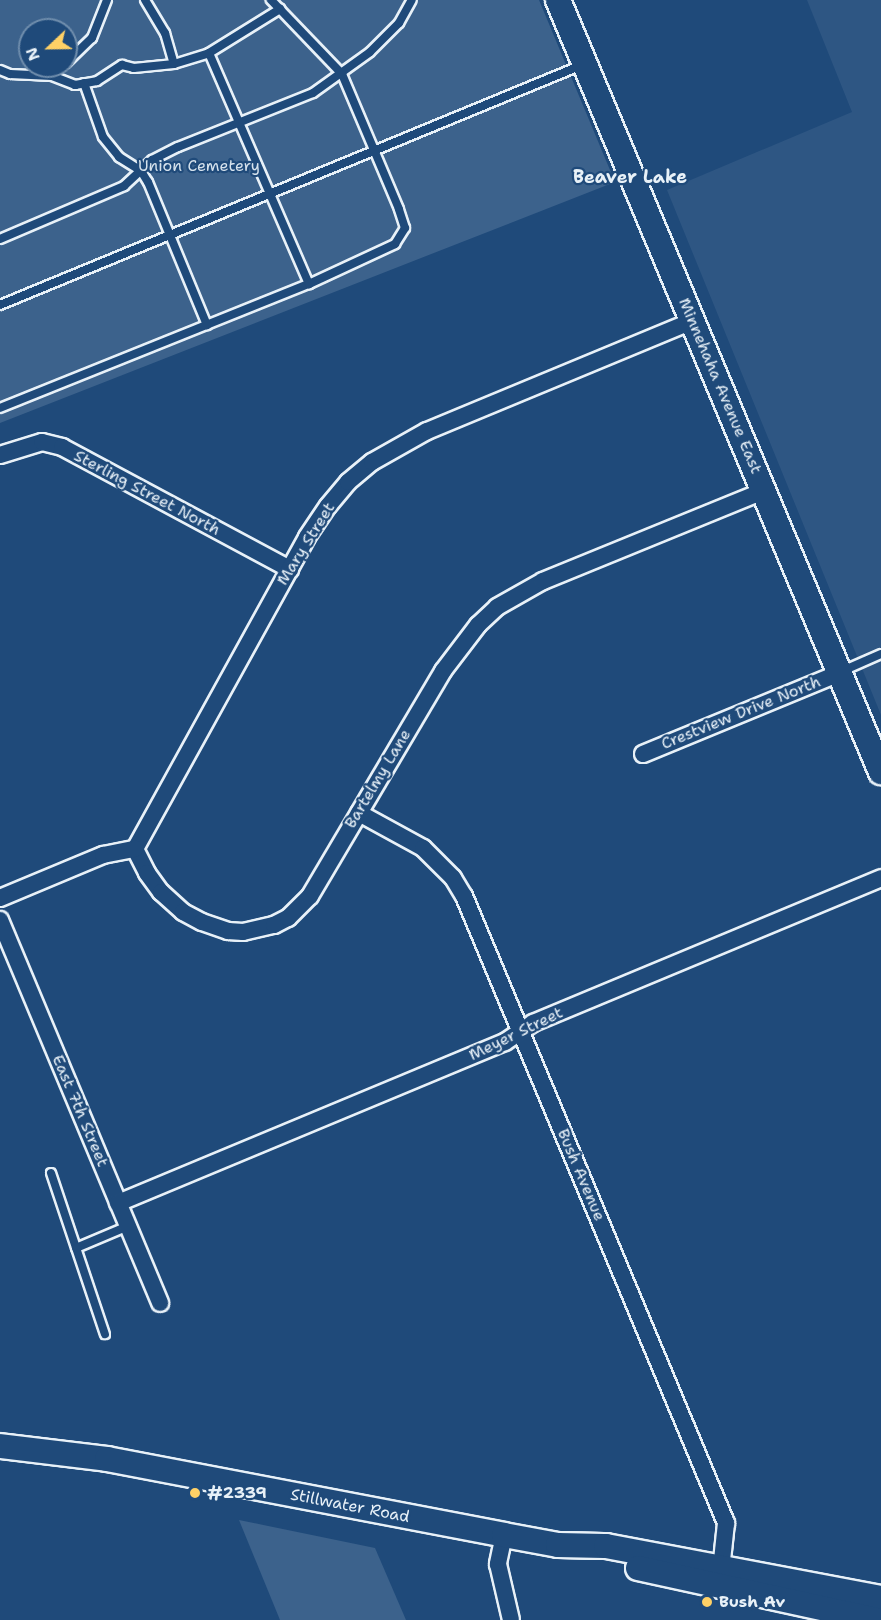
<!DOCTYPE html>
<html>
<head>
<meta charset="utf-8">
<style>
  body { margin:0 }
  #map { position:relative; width:881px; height:1620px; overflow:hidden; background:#1f4a7a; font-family:"Shantell Sans",sans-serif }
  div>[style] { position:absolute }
  .built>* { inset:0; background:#2e5683 }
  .green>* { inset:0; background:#3c628c }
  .roads { filter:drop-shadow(2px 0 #e8f1f8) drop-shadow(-2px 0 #e8f1f8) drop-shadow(0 2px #e8f1f8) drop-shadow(0 -2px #e8f1f8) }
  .service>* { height:8px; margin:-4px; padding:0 4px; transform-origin:4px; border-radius:4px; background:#1f4a7a }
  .minor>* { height:16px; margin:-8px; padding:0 8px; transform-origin:8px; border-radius:8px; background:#1f4a7a }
  .secondary>* { height:24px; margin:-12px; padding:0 12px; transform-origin:12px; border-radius:12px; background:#1f4a7a }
  .dots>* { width:16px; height:16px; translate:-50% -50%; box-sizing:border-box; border:3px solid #1f4a7a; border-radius:50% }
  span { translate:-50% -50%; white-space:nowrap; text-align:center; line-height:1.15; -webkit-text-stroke:4.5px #1f4a7a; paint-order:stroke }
  .park-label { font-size:16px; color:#d7e3ed }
  .street-label { font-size:16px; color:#e8f1f8 }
  .poi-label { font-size:16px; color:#e8f1f8; font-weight:700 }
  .left { translate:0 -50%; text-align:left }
  .neighbourhood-label { font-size:18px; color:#e8f1f8; font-weight:700 }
  .north { position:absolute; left:18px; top:18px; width:60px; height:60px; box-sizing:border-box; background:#1f4a7a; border:2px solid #6f8dac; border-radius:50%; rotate:248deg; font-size:16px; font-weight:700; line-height:24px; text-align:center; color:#e8f1f8 }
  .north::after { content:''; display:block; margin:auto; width:21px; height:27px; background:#ffd166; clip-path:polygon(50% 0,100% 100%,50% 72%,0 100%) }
</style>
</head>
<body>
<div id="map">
  <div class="built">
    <i style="clip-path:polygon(807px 0,881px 0,881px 715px,667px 190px,852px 112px)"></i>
  </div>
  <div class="green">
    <i style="clip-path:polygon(evenodd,0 0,539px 0,615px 182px,0 423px,0 0,30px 30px,66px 30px,66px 66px,30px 66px,30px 30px)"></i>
    <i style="clip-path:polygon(239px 1520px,375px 1548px,406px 1620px,280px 1620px)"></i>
  </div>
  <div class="roads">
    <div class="service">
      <i style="left:145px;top:0;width:39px;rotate:59deg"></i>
      <i style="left:165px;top:33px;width:32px;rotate:74deg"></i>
      <i style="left:209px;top:53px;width:252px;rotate:66.6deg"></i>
      <i style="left:66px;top:63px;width:36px;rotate:-44deg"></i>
      <i style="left:92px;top:38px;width:41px;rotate:-68.5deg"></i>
      <i style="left:0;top:70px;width:11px;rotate:22deg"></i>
      <i style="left:10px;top:74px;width:42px;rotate:2.7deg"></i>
      <i style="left:52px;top:76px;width:25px;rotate:21deg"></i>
      <i style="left:75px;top:85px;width:22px;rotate:-10deg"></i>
      <i style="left:97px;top:81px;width:30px;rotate:-33deg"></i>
      <i style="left:122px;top:65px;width:12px;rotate:14deg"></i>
      <i style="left:134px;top:68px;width:40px;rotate:-5.7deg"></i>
      <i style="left:174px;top:64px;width:37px;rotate:-17deg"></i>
      <i style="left:209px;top:53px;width:84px;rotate:-31.8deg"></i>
      <i style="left:84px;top:83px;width:57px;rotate:70.6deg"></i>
      <i style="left:103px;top:137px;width:26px;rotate:51deg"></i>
      <i style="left:119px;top:157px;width:26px;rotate:32deg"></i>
      <i style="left:141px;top:171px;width:13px;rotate:58deg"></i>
      <i style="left:148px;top:182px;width:155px;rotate:67.6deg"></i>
      <i style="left:0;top:239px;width:135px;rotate:-23.1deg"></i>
      <i style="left:124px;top:186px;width:38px;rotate:-43deg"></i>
      <i style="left:152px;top:160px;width:29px;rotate:-27deg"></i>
      <i style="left:178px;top:147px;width:145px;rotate:-21.8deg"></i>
      <i style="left:313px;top:93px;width:70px;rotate:-35.7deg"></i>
      <i style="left:370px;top:52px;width:41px;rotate:-45deg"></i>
      <i style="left:399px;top:23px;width:26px;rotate:-61deg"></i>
      <i style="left:0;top:305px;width:630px;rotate:-22.41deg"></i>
      <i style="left:0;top:408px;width:333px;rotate:-21.9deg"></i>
      <i style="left:309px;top:284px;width:95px;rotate:-24.9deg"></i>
      <i style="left:395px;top:244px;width:19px;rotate:-58deg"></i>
      <i style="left:405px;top:228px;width:20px;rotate:-108deg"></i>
      <i style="left:399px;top:209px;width:147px;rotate:-112.9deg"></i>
      <i style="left:342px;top:74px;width:103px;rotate:-133.8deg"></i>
      <i style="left:840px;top:672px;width:45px;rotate:-23.7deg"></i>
      <i style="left:51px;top:1173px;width:170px;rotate:71.5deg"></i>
      <i style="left:76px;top:1248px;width:56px;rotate:-22.9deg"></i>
    </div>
    <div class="minor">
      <i style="left:0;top:455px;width:44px;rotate:-17.2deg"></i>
      <i style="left:42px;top:442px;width:21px;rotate:14deg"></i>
      <i style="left:62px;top:447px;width:259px;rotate:28.2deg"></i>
      <i style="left:643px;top:754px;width:213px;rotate:-22.4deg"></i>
      <i style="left:359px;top:813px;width:73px;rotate:28.7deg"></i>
      <i style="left:423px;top:848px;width:42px;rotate:45deg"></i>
      <i style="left:453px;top:878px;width:21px;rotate:59deg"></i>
      <i style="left:464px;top:896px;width:680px;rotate:67.32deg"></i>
      <i style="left:726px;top:1523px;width:56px;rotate:96.1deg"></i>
      <i style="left:135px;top:849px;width:27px;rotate:63deg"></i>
      <i style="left:147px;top:873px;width:24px;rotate:54deg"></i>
      <i style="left:161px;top:892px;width:30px;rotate:42deg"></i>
      <i style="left:183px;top:912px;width:21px;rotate:28deg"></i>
      <i style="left:202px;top:922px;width:28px;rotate:19deg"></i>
      <i style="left:228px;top:931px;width:15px;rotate:4deg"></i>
      <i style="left:243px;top:932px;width:32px;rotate:-13deg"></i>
      <i style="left:274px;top:925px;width:16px;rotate:-27deg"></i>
      <i style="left:288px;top:918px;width:31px;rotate:-45deg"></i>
      <i style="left:310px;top:896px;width:261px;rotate:-59.4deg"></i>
      <i style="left:443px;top:671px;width:58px;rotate:-52.7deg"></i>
      <i style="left:478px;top:625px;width:26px;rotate:-43deg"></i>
      <i style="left:497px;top:607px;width:53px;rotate:-29.5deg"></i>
      <i style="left:543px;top:581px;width:239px;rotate:-22.2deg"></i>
      <i style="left:135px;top:849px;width:356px;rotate:-61.1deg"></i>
      <i style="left:307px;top:537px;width:37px;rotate:-56deg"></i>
      <i style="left:328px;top:506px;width:31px;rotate:-50deg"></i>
      <i style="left:348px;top:482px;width:31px;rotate:-40deg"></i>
      <i style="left:372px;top:462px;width:63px;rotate:-29.4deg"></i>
      <i style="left:427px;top:431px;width:288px;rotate:-22.5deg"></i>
      <i style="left:0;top:898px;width:112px;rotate:-22.7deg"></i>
      <i style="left:103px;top:855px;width:33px;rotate:-11deg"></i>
      <i style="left:0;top:920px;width:415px;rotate:67.3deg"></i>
      <i style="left:118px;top:1203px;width:419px;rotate:-22.6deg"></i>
      <i style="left:505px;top:1042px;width:34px;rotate:-34deg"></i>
      <i style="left:533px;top:1023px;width:377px;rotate:-22.6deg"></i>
      <i style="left:504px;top:1535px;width:30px;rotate:102deg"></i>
      <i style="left:498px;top:1564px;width:57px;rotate:76.9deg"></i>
    </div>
    <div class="secondary">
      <i style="left:558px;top:0;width:837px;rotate:67.3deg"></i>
      <i style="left:0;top:1446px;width:108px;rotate:6.9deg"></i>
      <i style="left:107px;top:1459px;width:404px;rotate:10.8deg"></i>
      <i style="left:504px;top:1535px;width:55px;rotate:10.5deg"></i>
      <i style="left:558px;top:1545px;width:48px;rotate:1.2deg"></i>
      <i style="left:606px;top:1546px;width:280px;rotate:10.7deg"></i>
      <i style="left:638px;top:1568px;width:244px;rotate:12.3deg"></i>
    </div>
  </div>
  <div class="dots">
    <i style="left:195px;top:1493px;background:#ffd166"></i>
    <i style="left:707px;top:1602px;background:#ffd166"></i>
  </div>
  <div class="park-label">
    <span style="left:199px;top:166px">Union Cemetery</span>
  </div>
  <div class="street-label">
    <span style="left:720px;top:386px;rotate:67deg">Minnehaha Avenue East</span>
    <span style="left:147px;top:493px;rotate:28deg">Sterling Street North</span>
    <span style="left:306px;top:544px;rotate:-58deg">Mary Street</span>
    <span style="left:741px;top:713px;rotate:-22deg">Crestview Drive North</span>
    <span style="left:378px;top:779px;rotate:-59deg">Bartelmy Lane</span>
    <span style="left:516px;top:1034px;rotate:-26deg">Meyer Street</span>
    <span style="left:80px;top:1111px;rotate:67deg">East 7th Street</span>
    <span style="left:581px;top:1175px;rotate:67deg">Bush Avenue</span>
    <span style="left:350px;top:1506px;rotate:11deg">Stillwater Road</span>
  </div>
  <div class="poi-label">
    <span class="left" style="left:207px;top:1493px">#2339</span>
    <span class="left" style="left:719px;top:1602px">Bush Av</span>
  </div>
  <div class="neighbourhood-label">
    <span style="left:630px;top:177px">Beaver Lake</span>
  </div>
  <div class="north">N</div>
</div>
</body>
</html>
